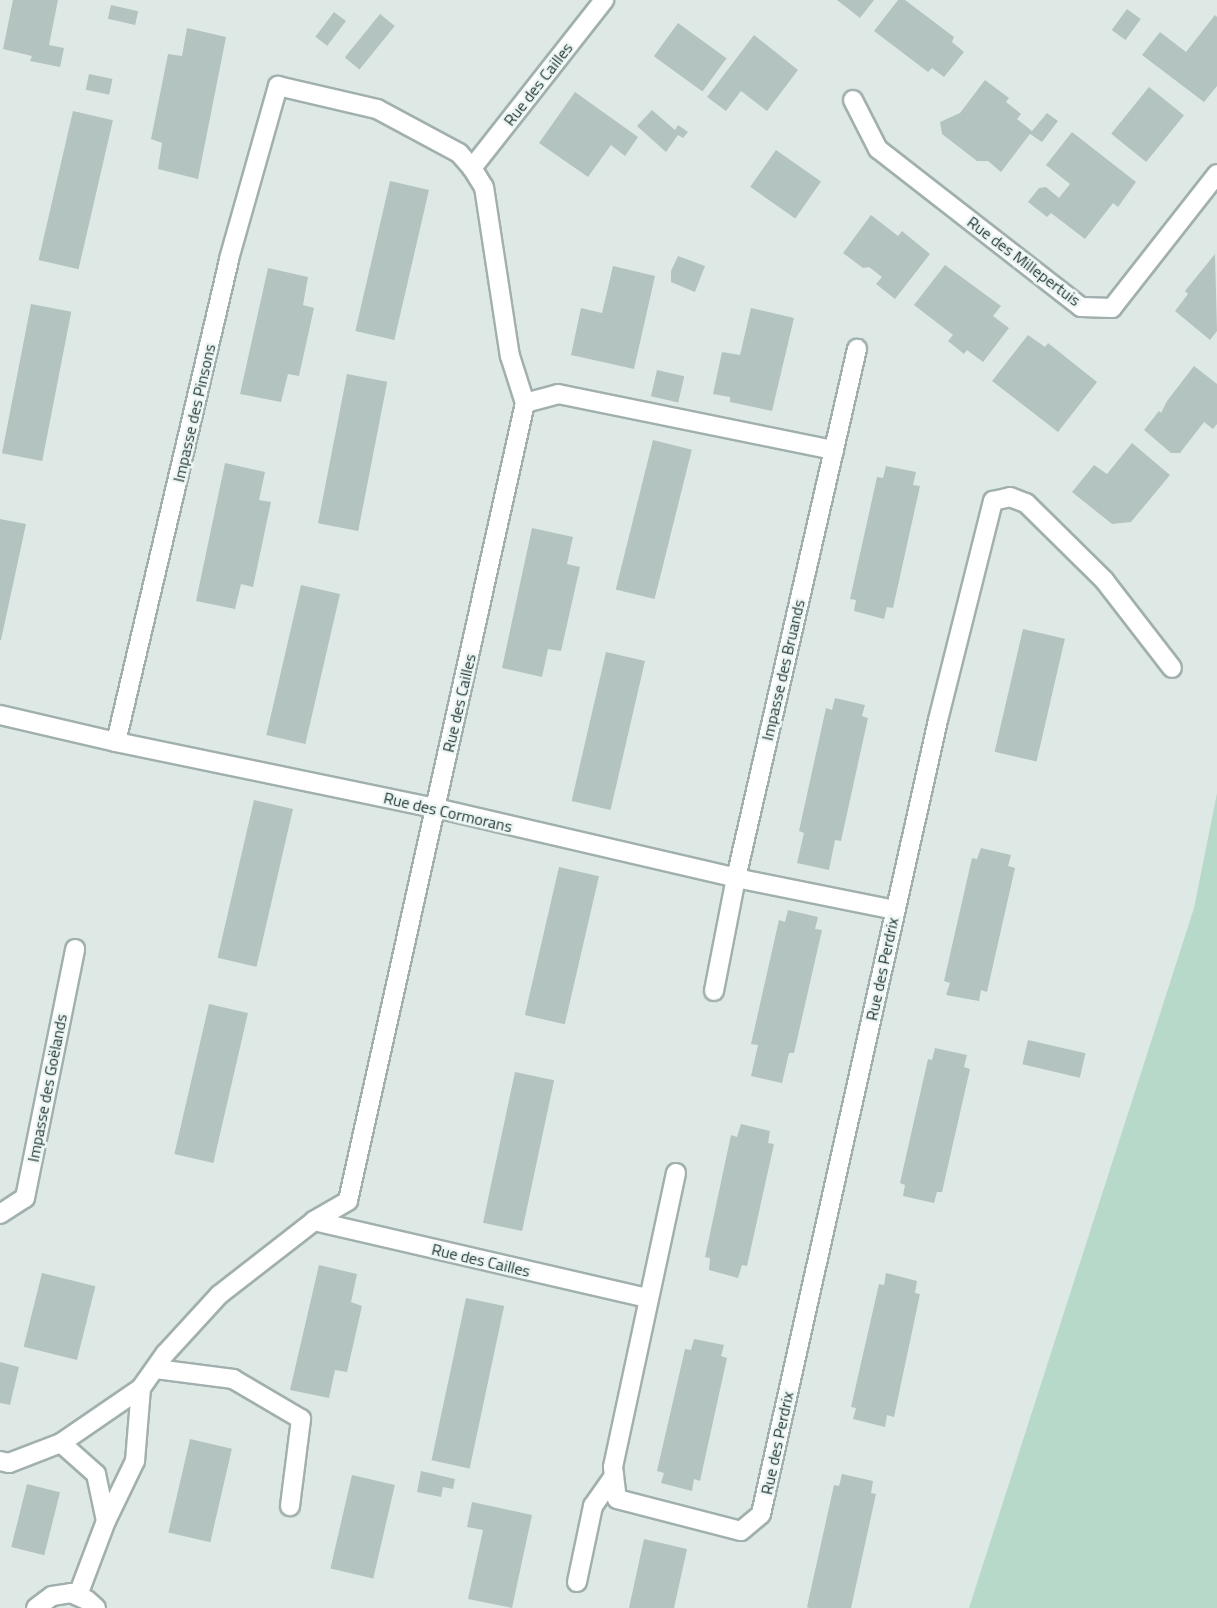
<!DOCTYPE html>
<html>
<head>
<meta charset="utf-8">
<style>
  body { margin:0 }
  #map { position:relative; width:1217px; height:1608px; overflow:hidden; background:#dee9e6; font-family:"Titillium Web",sans-serif }
  div>[style] { position:absolute }
  .green>* { inset:0; background:#b7d9c9 }
  .building>* { inset:0; background:#b3c3c0; transform-origin:0 0 }
  .roads { filter:drop-shadow(2px 0 #a1b0ae) drop-shadow(-2px 0 #a1b0ae) drop-shadow(0 2px #a1b0ae) drop-shadow(0 -2px #a1b0ae) }
  .minor>* { height:18px; margin:-9px; padding:0 9px; transform-origin:9px; border-radius:9px; background:#fff }
  span { translate:-50% -50%; white-space:nowrap; text-align:center; line-height:1.15; -webkit-text-stroke:5px #eef6f4; paint-order:stroke }
  .street-label { font-size:16px; color:#203737 }
</style>
</head>
<body>
<div id="map">
  <div class="green">
    <i style="clip-path:polygon(1217px 793px,1217px 1608px,969px 1608px,1194px 908px)"></i>
  </div>
  <div class="building">
    <i style="clip-path:polygon(13px 0,58px 0,49px 45px,64px 48px,60px 67px,30px 61px,32px 56px,3px 49px)"></i>
    <i style="clip-path:polygon(837px 0,874px 0,860px 18px)"></i>
    <i style="clip-path:polygon(898px 0,905px 0,954px 37px,952px 42px,964px 52px,944px 77px,932px 68px,928px 72px,874px 31px)"></i>
    <i style="left:111px;top:5px;width:28px;height:14px;rotate:13deg"></i>
    <i style="left:1127px;top:9px;width:17px;height:26px;rotate:36deg"></i>
    <i style="left:334px;top:12px;width:15px;height:31px;rotate:37deg"></i>
    <i style="left:380px;top:14px;width:19px;height:56px;rotate:39deg"></i>
    <i style="clip-path:polygon(1215px 15px,1217px 17px,1217px 86px,1204px 102px,1142px 55px,1160px 32px,1186px 52px)"></i>
    <i style="left:678px;top:23px;width:60px;height:41px;rotate:36deg"></i>
    <i style="clip-path:polygon(187px 28px,226px 37px,198px 179px,158px 169px,162px 143px,151px 139px,168px 54px,182px 56px)"></i>
    <i style="clip-path:polygon(754px 35px,798px 70px,767px 111px,741px 91px,726px 111px,707px 97px)"></i>
    <i style="left:89px;top:74px;width:24px;height:16px;rotate:12deg"></i>
    <i style="clip-path:polygon(985px 80px,1009px 98px,1006px 102px,1021px 114px,1017px 119px,1032px 131px,1047px 113px,1058px 121px,1042px 142px,1030px 134px,1001px 172px,988px 161px,977px 161px,942px 134px,940px 122px,960px 113px)"></i>
    <i style="left:1149px;top:87px;width:45px;height:60px;rotate:39deg"></i>
    <i style="clip-path:polygon(575px 92px,638px 137px,625px 156px,611px 145px,588px 177px,539px 143px)"></i>
    <i style="clip-path:polygon(652px 110px,675px 130px,678px 125px,688px 132px,683px 138px,678px 135px,666px 152px,637px 126px)"></i>
    <i style="left:73px;top:111px;width:41px;height:153px;rotate:13deg"></i>
    <i style="clip-path:polygon(1072px 132px,1136px 182px,1118px 207px,1113px 203px,1085px 239px,1051px 213px,1047px 217px,1028px 202px,1039px 188px,1046px 187px,1059px 198px,1070px 184px,1046px 165px)"></i>
    <i style="left:776px;top:150px;width:55px;height:45px;rotate:35deg"></i>
    <i style="left:390px;top:181px;width:40px;height:154px;rotate:13deg"></i>
    <i style="clip-path:polygon(871px 215px,898px 236px,902px 231px,930px 254px,895px 299px,876px 284px,882px 277px,869px 267px,863px 268px,843px 253px)"></i>
    <i style="clip-path:polygon(1215px 254px,1217px 331px,1210px 340px,1175px 311px,1188px 294px,1185px 291px)"></i>
    <i style="clip-path:polygon(678px 256px,705px 266px,695px 292px,671px 282px,671px 271px)"></i>
    <i style="clip-path:polygon(945px 265px,1001px 306px,993px 316px,1009px 328px,983px 362px,967px 350px,964px 354px,948px 341px,953px 335px,914px 305px)"></i>
    <i style="clip-path:polygon(613px 266px,655px 276px,634px 369px,571px 355px,581px 308px,602px 313px)"></i>
    <i style="clip-path:polygon(268px 268px,308px 277px,303px 305px,314px 308px,299px 376px,288px 374px,281px 402px,240px 394px)"></i>
    <i style="left:31px;top:304px;width:41px;height:152px;rotate:11deg"></i>
    <i style="clip-path:polygon(751px 308px,794px 318px,772px 411px,730px 402px,730px 397px,713px 394px,722px 352px,740px 355px)"></i>
    <i style="clip-path:polygon(1028px 335px,1045px 347px,1048px 343px,1097px 382px,1058px 432px,992px 381px)"></i>
    <i style="clip-path:polygon(1194px 366px,1217px 384px,1217px 424px,1213px 429px,1204px 422px,1180px 453px,1171px 453px,1144px 430px,1159px 411px,1161px 413px,1167px 401px)"></i>
    <i style="left:657px;top:370px;width:28px;height:27px;rotate:13deg"></i>
    <i style="left:347px;top:374px;width:41px;height:152px;rotate:11deg"></i>
    <i style="left:653px;top:440px;width:40px;height:154px;rotate:14deg"></i>
    <i style="clip-path:polygon(1132px 443px,1170px 475px,1131px 522px,1112px 524px,1072px 492px,1094px 465px,1107px 474px)"></i>
    <i style="clip-path:polygon(225px 463px,265px 472px,259px 500px,271px 502px,253px 587px,241px 584px,235px 609px,196px 601px)"></i>
    <i style="clip-path:polygon(886px 466px,916px 472px,913px 485px,920px 486px,893px 608px,887px 607px,884px 619px,854px 611px,856px 600px,850px 599px,877px 477px,883px 478px)"></i>
    <i style="clip-path:polygon(0 519px,26px 524px,1px 640px,0 640px)"></i>
    <i style="clip-path:polygon(532px 528px,573px 537px,567px 564px,580px 567px,561px 651px,548px 649px,542px 677px,502px 668px)"></i>
    <i style="left:301px;top:585px;width:40px;height:154px;rotate:13deg"></i>
    <i style="left:1023px;top:629px;width:43px;height:126px;rotate:13deg"></i>
    <i style="left:606px;top:652px;width:40px;height:153px;rotate:13deg"></i>
    <i style="clip-path:polygon(835px 698px,865px 705px,862px 716px,868px 718px,841px 841px,835px 840px,829px 870px,797px 863px,804px 833px,799px 831px,826px 708px,832px 710px)"></i>
    <i style="left:254px;top:800px;width:40px;height:162px;rotate:13deg"></i>
    <i style="clip-path:polygon(981px 848px,1011px 855px,1008px 866px,1015px 868px,987px 992px,981px 990px,979px 1001px,946px 995px,950px 983px,944px 981px,972px 858px,977px 859px)"></i>
    <i style="left:559px;top:867px;width:41px;height:152px;rotate:13deg"></i>
    <i style="clip-path:polygon(788px 910px,818px 917px,815px 929px,822px 930px,794px 1053px,789px 1053px,782px 1083px,751px 1076px,758px 1045px,751px 1044px,779px 920px,785px 922px)"></i>
    <i style="left:209px;top:1004px;width:40px;height:154px;rotate:13deg"></i>
    <i style="left:1028px;top:1040px;width:59px;height:25px;rotate:13deg"></i>
    <i style="clip-path:polygon(935px 1048px,967px 1055px,964px 1067px,970px 1069px,942px 1192px,937px 1192px,934px 1203px,903px 1196px,905px 1185px,900px 1183px,928px 1059px,932px 1060px)"></i>
    <i style="left:515px;top:1072px;width:40px;height:154px;rotate:12deg"></i>
    <i style="clip-path:polygon(741px 1124px,770px 1131px,768px 1143px,774px 1144px,747px 1266px,742px 1265px,738px 1278px,709px 1270px,710px 1258px,705px 1257px,731px 1135px,737px 1137px)"></i>
    <i style="clip-path:polygon(319px 1265px,357px 1274px,351px 1302px,362px 1306px,347px 1372px,335px 1370px,329px 1398px,290px 1390px)"></i>
    <i style="left:42px;top:1273px;width:55px;height:76px;rotate:14deg"></i>
    <i style="clip-path:polygon(886px 1273px,917px 1281px,915px 1293px,920px 1294px,894px 1417px,887px 1415px,885px 1427px,853px 1419px,856px 1408px,851px 1407px,879px 1284px,884px 1285px)"></i>
    <i style="left:466px;top:1298px;width:39px;height:166px;rotate:12deg"></i>
    <i style="clip-path:polygon(694px 1339px,724px 1345px,721px 1356px,727px 1358px,700px 1481px,694px 1479px,692px 1491px,661px 1483px,664px 1473px,657px 1471px,685px 1349px,691px 1350px)"></i>
    <i style="clip-path:polygon(0 1362px,19px 1367px,10px 1405px,0 1403px)"></i>
    <i style="left:190px;top:1439px;width:43px;height:96px;rotate:13deg"></i>
    <i style="clip-path:polygon(421px 1471px,455px 1479px,453px 1489px,443px 1487px,441px 1497px,417px 1492px)"></i>
    <i style="clip-path:polygon(842px 1474px,873px 1481px,871px 1493px,876px 1494px,851px 1608px,809px 1608px,807px 1607px,834px 1485px,839px 1486px)"></i>
    <i style="left:352px;top:1475px;width:44px;height:96px;rotate:13deg"></i>
    <i style="left:27px;top:1484px;width:34px;height:65px;rotate:14deg"></i>
    <i style="clip-path:polygon(472px 1502px,532px 1515px,512px 1608px,468px 1599px,483px 1530px,467px 1527px)"></i>
    <i style="clip-path:polygon(644px 1539px,687px 1549px,674px 1608px,629px 1608px)"></i>
  </div>
  <div class="roads">
    <div class="minor">
      <i style="left:853px;top:100px;width:55px;rotate:63deg"></i>
      <i style="left:878px;top:149px;width:257px;rotate:37.9deg"></i>
      <i style="left:1081px;top:307px;width:31px;rotate:2deg"></i>
      <i style="left:1112px;top:308px;width:170px;rotate:-51.9deg"></i>
      <i style="left:472px;top:168px;width:214px;rotate:-51.8deg"></i>
      <i style="left:525px;top:403px;width:34px;rotate:-15deg"></i>
      <i style="left:558px;top:394px;width:282px;rotate:11.5deg"></i>
      <i style="left:0;top:715px;width:119px;rotate:13.1deg"></i>
      <i style="left:116px;top:742px;width:327px;rotate:11.7deg"></i>
      <i style="left:436px;top:808px;width:308px;rotate:13.1deg"></i>
      <i style="left:736px;top:878px;width:162px;rotate:11.4deg"></i>
      <i style="left:116px;top:742px;width:496px;rotate:-76.8deg"></i>
      <i style="left:229px;top:259px;width:180px;rotate:-74.2deg"></i>
      <i style="left:278px;top:86px;width:102px;rotate:13.1deg"></i>
      <i style="left:377px;top:109px;width:93px;rotate:28.2deg"></i>
      <i style="left:459px;top:153px;width:20px;rotate:49deg"></i>
      <i style="left:472px;top:168px;width:22px;rotate:58deg"></i>
      <i style="left:484px;top:187px;width:171px;rotate:81.3deg"></i>
      <i style="left:510px;top:356px;width:49px;rotate:72.3deg"></i>
      <i style="left:525px;top:403px;width:817px;rotate:102.51deg"></i>
      <i style="left:348px;top:1201px;width:39px;rotate:150deg"></i>
      <i style="left:714px;top:991px;width:115px;rotate:-79deg"></i>
      <i style="left:736px;top:878px;width:543px;rotate:-77.12deg"></i>
      <i style="left:676px;top:1173px;width:301px;rotate:102.1deg"></i>
      <i style="left:613px;top:1467px;width:32px;rotate:83deg"></i>
      <i style="left:617px;top:1499px;width:128px;rotate:14.5deg"></i>
      <i style="left:741px;top:1531px;width:26px;rotate:-40deg"></i>
      <i style="left:761px;top:1514px;width:813px;rotate:-77.43deg"></i>
      <i style="left:938px;top:720px;width:226px;rotate:-75.9deg"></i>
      <i style="left:993px;top:501px;width:17px;rotate:-13deg"></i>
      <i style="left:1010px;top:497px;width:17px;rotate:21deg"></i>
      <i style="left:1026px;top:503px;width:110px;rotate:44.6deg"></i>
      <i style="left:1104px;top:580px;width:111px;rotate:52.3deg"></i>
      <i style="left:0;top:1214px;width:30px;rotate:-33deg"></i>
      <i style="left:25px;top:1198px;width:254px;rotate:-78.6deg"></i>
      <i style="left:156px;top:1369px;width:78px;rotate:7.4deg"></i>
      <i style="left:233px;top:1379px;width:79px;rotate:30.5deg"></i>
      <i style="left:301px;top:1419px;width:88px;rotate:97.2deg"></i>
      <i style="left:61px;top:1443px;width:47px;rotate:41.5deg"></i>
      <i style="left:96px;top:1474px;width:48px;rotate:78deg"></i>
      <i style="left:0;top:1461px;width:9px;rotate:13deg"></i>
      <i style="left:9px;top:1463px;width:56px;rotate:-21deg"></i>
      <i style="left:61px;top:1443px;width:97px;rotate:-34.5deg"></i>
      <i style="left:141px;top:1388px;width:42px;rotate:-54.8deg"></i>
      <i style="left:165px;top:1354px;width:80px;rotate:-47.5deg"></i>
      <i style="left:219px;top:1295px;width:120px;rotate:-37.9deg"></i>
      <i style="left:314px;top:1221px;width:343px;rotate:13deg"></i>
      <i style="left:577px;top:1582px;width:78px;rotate:-78.1deg"></i>
      <i style="left:593px;top:1506px;width:37px;rotate:-55deg"></i>
      <i style="left:78px;top:1595px;width:79px;rotate:-69.3deg"></i>
      <i style="left:106px;top:1521px;width:67px;rotate:-64.2deg"></i>
      <i style="left:135px;top:1461px;width:73px;rotate:-85.3deg"></i>
      <i style="left:36px;top:1608px;width:20px;rotate:-37deg"></i>
      <i style="left:52px;top:1596px;width:19px;rotate:-9deg"></i>
      <i style="left:71px;top:1593px;width:17px;rotate:24deg"></i>
      <i style="left:87px;top:1600px;width:12px;rotate:42deg"></i>
    </div>
  </div>
  <div class="street-label">
    <span style="left:538px;top:84px;rotate:-52deg">Rue des Cailles</span>
    <span style="left:1024px;top:261px;rotate:37deg">Rue des Millepertuis</span>
    <span style="left:194px;top:413px;rotate:-77deg">Impasse des Pinsons</span>
    <span style="left:783px;top:670px;rotate:-77deg">Impasse des Bruands</span>
    <span style="left:459px;top:703px;rotate:-77deg">Rue des Cailles</span>
    <span style="left:448px;top:812px;rotate:13deg">Rue des Cormorans</span>
    <span style="left:882px;top:969px;rotate:-78deg">Rue des Perdrix</span>
    <span style="left:47px;top:1088px;rotate:-79deg">Impasse des Goëlands</span>
    <span style="left:481px;top:1260px;rotate:13deg">Rue des Cailles</span>
    <span style="left:777px;top:1443px;rotate:-78deg">Rue des Perdrix</span>
  </div>
</div>
</body>
</html>
